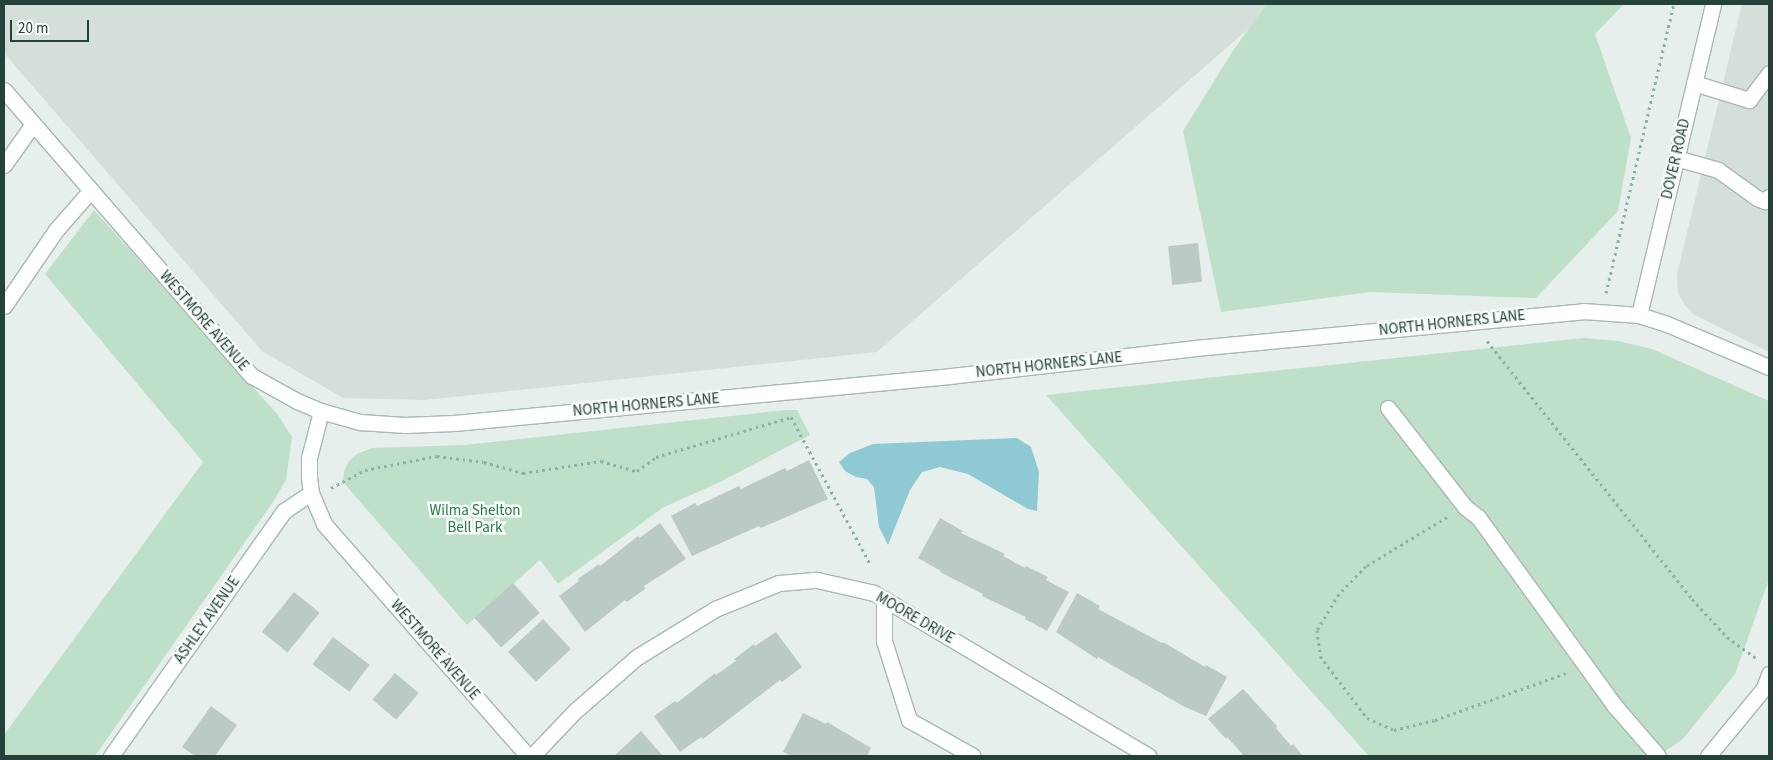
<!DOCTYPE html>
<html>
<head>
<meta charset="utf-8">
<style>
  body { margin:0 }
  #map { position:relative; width:1773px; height:760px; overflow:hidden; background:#e6efeb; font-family:"Source Sans 3",sans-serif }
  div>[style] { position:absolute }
  .built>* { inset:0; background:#d4dfda }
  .green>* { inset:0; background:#bfe0c8 }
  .water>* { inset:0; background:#8ec9d4 }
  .building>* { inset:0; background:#bbcac4; transform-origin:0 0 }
  .path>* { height:3px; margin-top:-1.5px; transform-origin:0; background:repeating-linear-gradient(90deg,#86b3a5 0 2.5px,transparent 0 6.5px) }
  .roads { filter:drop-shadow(1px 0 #a8b8b2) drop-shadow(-1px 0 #a8b8b2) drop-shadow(0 1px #a8b8b2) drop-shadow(0 -1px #a8b8b2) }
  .minor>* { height:15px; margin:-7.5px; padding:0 7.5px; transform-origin:7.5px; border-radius:7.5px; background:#fff }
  span { translate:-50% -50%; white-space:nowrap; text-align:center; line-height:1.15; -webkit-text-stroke:5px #f7fbf9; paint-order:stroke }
  .street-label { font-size:15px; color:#24423a }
  .park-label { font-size:15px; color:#2d7a4b }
  .frame { position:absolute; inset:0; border:5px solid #24423a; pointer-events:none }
  .scale { position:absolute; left:10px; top:20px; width:79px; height:22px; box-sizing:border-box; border:2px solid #24423a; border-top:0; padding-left:6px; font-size:15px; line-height:18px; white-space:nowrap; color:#24423a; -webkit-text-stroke:4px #f7fbf9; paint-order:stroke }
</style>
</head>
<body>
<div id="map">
  <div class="built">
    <i style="clip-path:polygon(4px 4px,1277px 4px,877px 352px,425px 400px,343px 398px,262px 351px,4px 53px)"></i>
    <i style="clip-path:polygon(1742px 4px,1769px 4px,1769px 352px,1693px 314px,1684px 304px,1678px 293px,1677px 274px)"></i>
  </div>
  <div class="green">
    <i style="clip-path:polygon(1267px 4px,1624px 4px,1595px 34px,1631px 138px,1618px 211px,1536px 298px,1370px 292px,1221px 312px,1183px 131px,1234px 49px)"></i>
    <i style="clip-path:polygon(94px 210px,278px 415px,292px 437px,286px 480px,273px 502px,95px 756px,4px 756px,4px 735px,203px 462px,45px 274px)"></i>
    <i style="clip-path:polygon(1584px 338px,1618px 341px,1652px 349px,1769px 401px,1769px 579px,1735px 674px,1683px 739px,1658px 756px,1369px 756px,1046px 395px)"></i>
    <i style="clip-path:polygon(786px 410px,797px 410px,810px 435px,720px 482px,664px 507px,558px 584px,540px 560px,467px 625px,343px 482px,344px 471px,349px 461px,357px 454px,372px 448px,464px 445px)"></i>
  </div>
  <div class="water">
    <i style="clip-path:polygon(1017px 438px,1031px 447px,1039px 472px,1037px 511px,1028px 509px,968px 474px,940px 467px,922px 472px,910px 490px,888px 545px,879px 527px,874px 487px,867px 479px,856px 477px,845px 471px,839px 462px,850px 453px,873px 444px)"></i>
  </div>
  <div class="building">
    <i style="left:1198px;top:243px;width:39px;height:30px;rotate:84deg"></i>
    <i style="clip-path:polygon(809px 460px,828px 499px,761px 528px,759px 526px,692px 556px,671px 516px,695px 503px,697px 506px,739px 486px,741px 489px,785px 468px,787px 471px)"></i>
    <i style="clip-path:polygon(940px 518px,963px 531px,961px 533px,1005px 554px,1003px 556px,1025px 568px,1026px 566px,1048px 577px,1046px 580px,1069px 592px,1047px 631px,1025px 619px,1026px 617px,982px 596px,983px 594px,940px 572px,941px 571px,918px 558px)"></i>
    <i style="clip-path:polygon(660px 523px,686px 559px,644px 586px,645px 589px,627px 602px,625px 600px,585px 632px,559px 596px,579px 581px,578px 579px,599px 564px,600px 566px,638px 536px,639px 538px)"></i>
    <i style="left:513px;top:583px;width:40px;height:52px;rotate:48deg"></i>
    <i style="left:294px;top:592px;width:33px;height:51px;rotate:39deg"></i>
    <i style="clip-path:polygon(1077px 593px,1100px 606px,1098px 609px,1162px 643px,1163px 642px,1205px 667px,1206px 665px,1227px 677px,1206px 716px,1183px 706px,1098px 657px,1097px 659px,1056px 632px)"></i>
    <i style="left:543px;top:619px;width:41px;height:48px;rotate:47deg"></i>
    <i style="clip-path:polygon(776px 632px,802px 667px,782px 682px,780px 680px,703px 739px,701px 737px,680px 752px,654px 716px,675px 701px,677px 703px,715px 673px,716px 675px,736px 661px,734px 659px,754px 644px,755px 646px)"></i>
    <i style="left:333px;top:637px;width:46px;height:34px;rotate:37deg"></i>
    <i style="left:395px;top:673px;width:31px;height:35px;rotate:40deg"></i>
    <i style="clip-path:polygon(1243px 689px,1277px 726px,1276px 728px,1291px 746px,1293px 744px,1303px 756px,1244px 756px,1227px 737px,1226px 739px,1208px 719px)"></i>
    <i style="clip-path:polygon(211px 706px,237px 725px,215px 756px,195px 756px,182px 747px)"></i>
    <i style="clip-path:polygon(803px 713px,826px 724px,827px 722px,871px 748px,867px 756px,792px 756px,783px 752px)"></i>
    <i style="clip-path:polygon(641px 731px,663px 756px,614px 756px)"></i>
  </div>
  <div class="path">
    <i style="left:1606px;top:293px;width:297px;rotate:-76.8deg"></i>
    <i style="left:1487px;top:341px;width:330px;rotate:51.5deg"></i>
    <i style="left:1692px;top:599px;width:52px;rotate:47.4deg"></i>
    <i style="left:1727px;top:637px;width:37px;rotate:36deg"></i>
    <i style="left:331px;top:488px;width:38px;rotate:-28deg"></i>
    <i style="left:365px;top:470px;width:73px;rotate:-11deg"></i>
    <i style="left:437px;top:456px;width:47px;rotate:7.3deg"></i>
    <i style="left:484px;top:462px;width:41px;rotate:15.8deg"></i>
    <i style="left:523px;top:473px;width:79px;rotate:-8.7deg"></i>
    <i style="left:601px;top:461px;width:37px;rotate:16deg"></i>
    <i style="left:637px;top:471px;width:24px;rotate:-36deg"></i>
    <i style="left:656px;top:457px;width:141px;rotate:-16.5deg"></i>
    <i style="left:791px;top:417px;width:167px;rotate:61.7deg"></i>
    <i style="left:1447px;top:517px;width:95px;rotate:148.8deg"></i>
    <i style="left:1366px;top:566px;width:39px;rotate:134deg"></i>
    <i style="left:1339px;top:594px;width:42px;rotate:121.4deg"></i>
    <i style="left:1317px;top:630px;width:26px;rotate:83deg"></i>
    <i style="left:1320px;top:656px;width:78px;rotate:52.8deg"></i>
    <i style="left:1367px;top:718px;width:30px;rotate:24deg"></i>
    <i style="left:1394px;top:730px;width:42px;rotate:-13.7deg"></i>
    <i style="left:1435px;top:720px;width:139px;rotate:-19.7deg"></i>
  </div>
  <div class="roads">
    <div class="minor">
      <i style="left:1694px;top:83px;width:58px;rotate:17.2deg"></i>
      <i style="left:1749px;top:100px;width:34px;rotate:-53deg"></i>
      <i style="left:4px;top:90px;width:379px;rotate:49.1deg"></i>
      <i style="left:252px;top:376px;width:51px;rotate:29.1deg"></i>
      <i style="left:297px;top:401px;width:26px;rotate:23deg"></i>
      <i style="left:321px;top:411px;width:41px;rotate:15.8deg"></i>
      <i style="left:360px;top:422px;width:45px;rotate:3.8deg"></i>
      <i style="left:405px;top:425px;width:49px;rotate:-2.3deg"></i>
      <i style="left:454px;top:423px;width:498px;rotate:-5.4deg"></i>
      <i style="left:950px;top:376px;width:247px;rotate:-6.5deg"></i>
      <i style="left:1195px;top:348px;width:390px;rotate:-5.4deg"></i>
      <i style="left:1583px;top:311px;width:56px;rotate:4.1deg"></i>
      <i style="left:1639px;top:315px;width:29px;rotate:18deg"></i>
      <i style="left:1667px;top:324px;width:111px;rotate:22.9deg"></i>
      <i style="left:1676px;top:158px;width:44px;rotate:15.9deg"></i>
      <i style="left:1718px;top:170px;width:48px;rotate:35.7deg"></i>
      <i style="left:1757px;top:198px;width:9px;rotate:21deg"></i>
      <i style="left:1765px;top:201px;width:6px;rotate:-45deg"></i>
      <i style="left:4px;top:165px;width:50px;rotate:-54.7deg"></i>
      <i style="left:4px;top:306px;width:92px;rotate:-55.6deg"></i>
      <i style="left:56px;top:230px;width:53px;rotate:-48.8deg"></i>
      <i style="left:1639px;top:315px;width:320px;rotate:-76.6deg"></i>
      <i style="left:1388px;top:408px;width:125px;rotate:52.1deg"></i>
      <i style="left:1465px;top:507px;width:16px;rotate:38deg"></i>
      <i style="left:1478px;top:517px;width:232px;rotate:54.1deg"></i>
      <i style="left:1614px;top:705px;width:67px;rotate:49.2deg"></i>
      <i style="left:321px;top:411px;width:49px;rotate:104.3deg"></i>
      <i style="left:309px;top:458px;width:19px;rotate:90deg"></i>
      <i style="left:309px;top:477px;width:16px;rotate:83deg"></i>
      <i style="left:311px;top:493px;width:34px;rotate:67deg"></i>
      <i style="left:324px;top:524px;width:309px;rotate:48.7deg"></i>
      <i style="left:884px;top:599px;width:42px;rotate:90deg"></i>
      <i style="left:884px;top:641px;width:83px;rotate:72.4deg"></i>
      <i style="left:909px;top:720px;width:73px;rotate:29.4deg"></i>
      <i style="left:111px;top:756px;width:300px;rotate:-54.8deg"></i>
      <i style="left:284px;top:511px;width:32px;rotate:-34deg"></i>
      <i style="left:532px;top:756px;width:62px;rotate:-46.3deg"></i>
      <i style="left:575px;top:711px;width:82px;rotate:-41.1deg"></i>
      <i style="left:637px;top:657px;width:92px;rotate:-31.6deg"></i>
      <i style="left:715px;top:609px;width:69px;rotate:-22.1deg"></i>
      <i style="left:779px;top:583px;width:38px;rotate:-5deg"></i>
      <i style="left:817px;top:580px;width:58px;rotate:12.8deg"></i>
      <i style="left:874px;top:593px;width:319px;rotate:30.7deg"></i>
      <i style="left:1708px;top:756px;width:88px;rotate:-50.5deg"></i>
      <i style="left:1764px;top:688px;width:15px;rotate:-70deg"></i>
    </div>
  </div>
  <div class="street-label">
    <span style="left:1676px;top:159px;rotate:-77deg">DOVER ROAD</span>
    <span style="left:204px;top:321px;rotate:49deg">WESTMORE AVENUE</span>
    <span style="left:1452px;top:323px;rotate:-6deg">NORTH HORNERS LANE</span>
    <span style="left:1049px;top:365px;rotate:-6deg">NORTH HORNERS LANE</span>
    <span style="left:646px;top:405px;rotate:-5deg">NORTH HORNERS LANE</span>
    <span style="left:915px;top:618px;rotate:30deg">MOORE DRIVE</span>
    <span style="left:207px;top:620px;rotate:-55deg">ASHLEY AVENUE</span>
    <span style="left:435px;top:650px;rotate:49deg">WESTMORE AVENUE</span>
  </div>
  <div class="park-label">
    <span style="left:475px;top:519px">Wilma Shelton<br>Bell Park</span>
  </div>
  <div class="frame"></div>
  <div class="scale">20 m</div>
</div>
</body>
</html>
